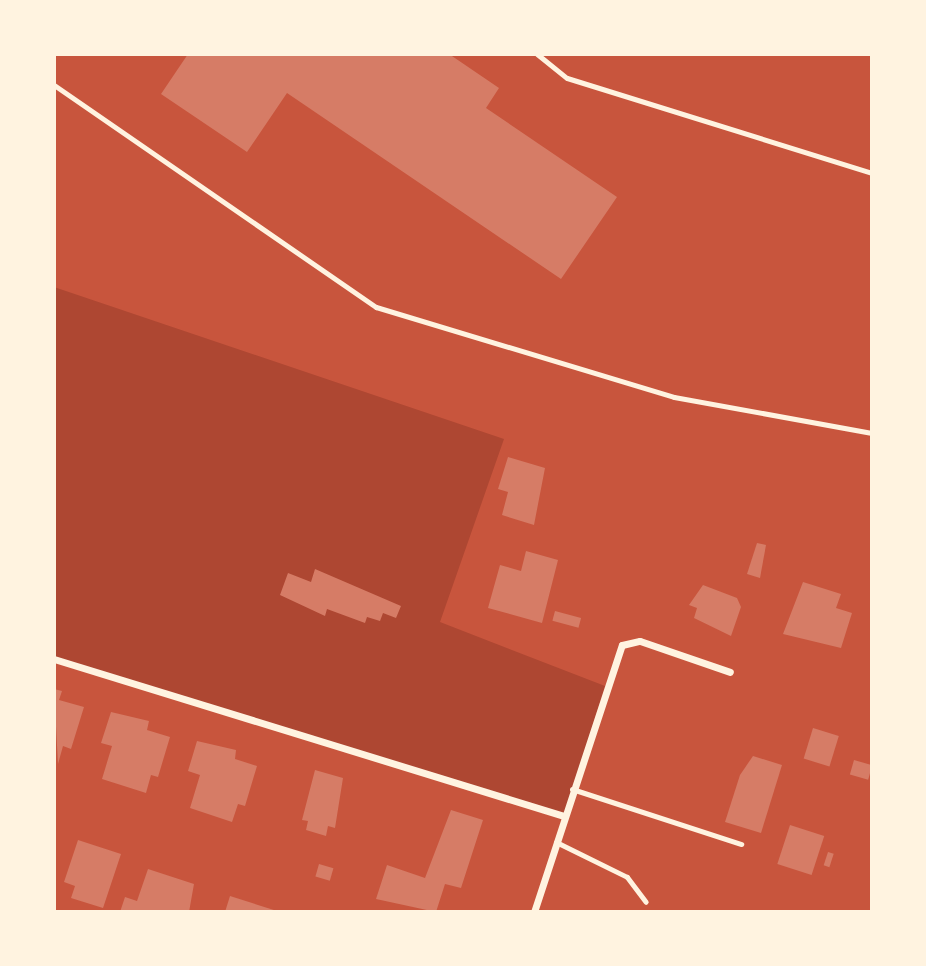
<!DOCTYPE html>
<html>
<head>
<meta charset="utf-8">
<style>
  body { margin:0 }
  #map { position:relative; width:926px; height:966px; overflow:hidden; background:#c8553d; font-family:"Work Sans",sans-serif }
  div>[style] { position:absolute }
  .green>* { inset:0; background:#ae4732 }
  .building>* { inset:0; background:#d67c66; transform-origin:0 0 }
  .service>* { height:5px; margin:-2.5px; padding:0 2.5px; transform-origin:2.5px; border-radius:2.5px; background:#fff3e0 }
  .minor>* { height:7px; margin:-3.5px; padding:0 3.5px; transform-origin:3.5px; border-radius:3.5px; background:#fff3e0 }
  span { translate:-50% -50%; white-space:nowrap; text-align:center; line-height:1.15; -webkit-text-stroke:5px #fff3e0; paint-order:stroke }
  .frame { position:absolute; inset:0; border:56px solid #fff3e0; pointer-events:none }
</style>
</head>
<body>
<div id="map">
  <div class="green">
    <i style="clip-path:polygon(54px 287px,504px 439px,440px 622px,605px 686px,564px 816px,54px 659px)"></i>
  </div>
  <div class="building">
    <i style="clip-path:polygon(188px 54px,449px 54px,499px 88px,486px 108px,617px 197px,561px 279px,287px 93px,247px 152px,161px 94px)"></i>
    <i style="clip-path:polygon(508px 457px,545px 468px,534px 525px,502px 515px,508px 492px,498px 489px)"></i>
    <i style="clip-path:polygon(757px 543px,766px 545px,760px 578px,747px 574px)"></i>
    <i style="clip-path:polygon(526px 551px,558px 560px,542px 623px,488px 608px,500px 565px,521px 571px)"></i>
    <i style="clip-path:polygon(315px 569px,401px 606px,396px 618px,383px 613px,380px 621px,367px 617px,365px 623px,327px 609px,325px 616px,280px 595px,288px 573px,311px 582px)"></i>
    <i style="clip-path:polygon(803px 582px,841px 594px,836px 608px,852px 613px,841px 648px,783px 634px)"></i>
    <i style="clip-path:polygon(703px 585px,737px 598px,741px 607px,731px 636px,694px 618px,697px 608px,689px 605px)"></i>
    <i style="left:555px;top:611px;width:27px;height:10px;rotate:15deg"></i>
    <i style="clip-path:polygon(54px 689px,62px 691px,59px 700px,84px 707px,71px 749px,63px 746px,58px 764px)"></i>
    <i style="clip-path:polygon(111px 712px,149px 721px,147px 730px,170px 737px,158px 777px,151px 775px,146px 793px,102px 779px,112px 746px,101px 743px)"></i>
    <i style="left:813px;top:728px;width:27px;height:32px;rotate:17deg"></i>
    <i style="clip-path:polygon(197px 741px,236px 750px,235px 759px,257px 766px,245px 806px,238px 804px,232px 822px,190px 808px,200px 775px,188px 771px)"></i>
    <i style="clip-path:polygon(753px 756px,782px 765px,761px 833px,725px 822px,740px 775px)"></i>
    <i style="left:854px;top:760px;width:19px;height:15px;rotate:16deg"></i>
    <i style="clip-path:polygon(315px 770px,343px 778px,335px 828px,328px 826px,326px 836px,306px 830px,308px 821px,302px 820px)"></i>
    <i style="clip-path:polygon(451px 810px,483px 820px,461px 888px,445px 884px,436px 912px,376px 899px,387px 865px,425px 878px)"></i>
    <i style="left:790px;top:825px;width:36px;height:41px;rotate:18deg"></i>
    <i style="clip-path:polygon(78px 840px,121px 854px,103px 908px,71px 898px,75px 886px,64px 882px)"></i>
    <i style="left:828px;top:852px;width:6px;height:14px;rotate:18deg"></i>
    <i style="left:319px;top:864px;width:15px;height:13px;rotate:16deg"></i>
    <i style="clip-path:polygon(148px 869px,194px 884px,189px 912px,120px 912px,125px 897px,137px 901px)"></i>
    <i style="clip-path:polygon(230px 896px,277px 911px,277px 912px,225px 912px)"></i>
  </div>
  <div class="service">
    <i style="left:537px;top:54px;width:38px;rotate:39deg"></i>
    <i style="left:567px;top:78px;width:319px;rotate:17.3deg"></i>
    <i style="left:54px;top:85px;width:391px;rotate:34.6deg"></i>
    <i style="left:376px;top:307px;width:311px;rotate:16.8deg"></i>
    <i style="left:674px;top:397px;width:201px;rotate:10.3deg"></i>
    <i style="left:572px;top:789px;width:178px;rotate:18deg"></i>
    <i style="left:556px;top:842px;width:79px;rotate:26.2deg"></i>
    <i style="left:627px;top:877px;width:31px;rotate:53deg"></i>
  </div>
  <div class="minor">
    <i style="left:54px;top:659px;width:534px;rotate:17.11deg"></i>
    <i style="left:534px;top:912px;width:281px;rotate:-71.8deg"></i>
    <i style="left:622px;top:645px;width:18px;rotate:-13deg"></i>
    <i style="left:640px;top:641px;width:95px;rotate:19deg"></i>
  </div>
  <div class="frame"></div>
</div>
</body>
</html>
